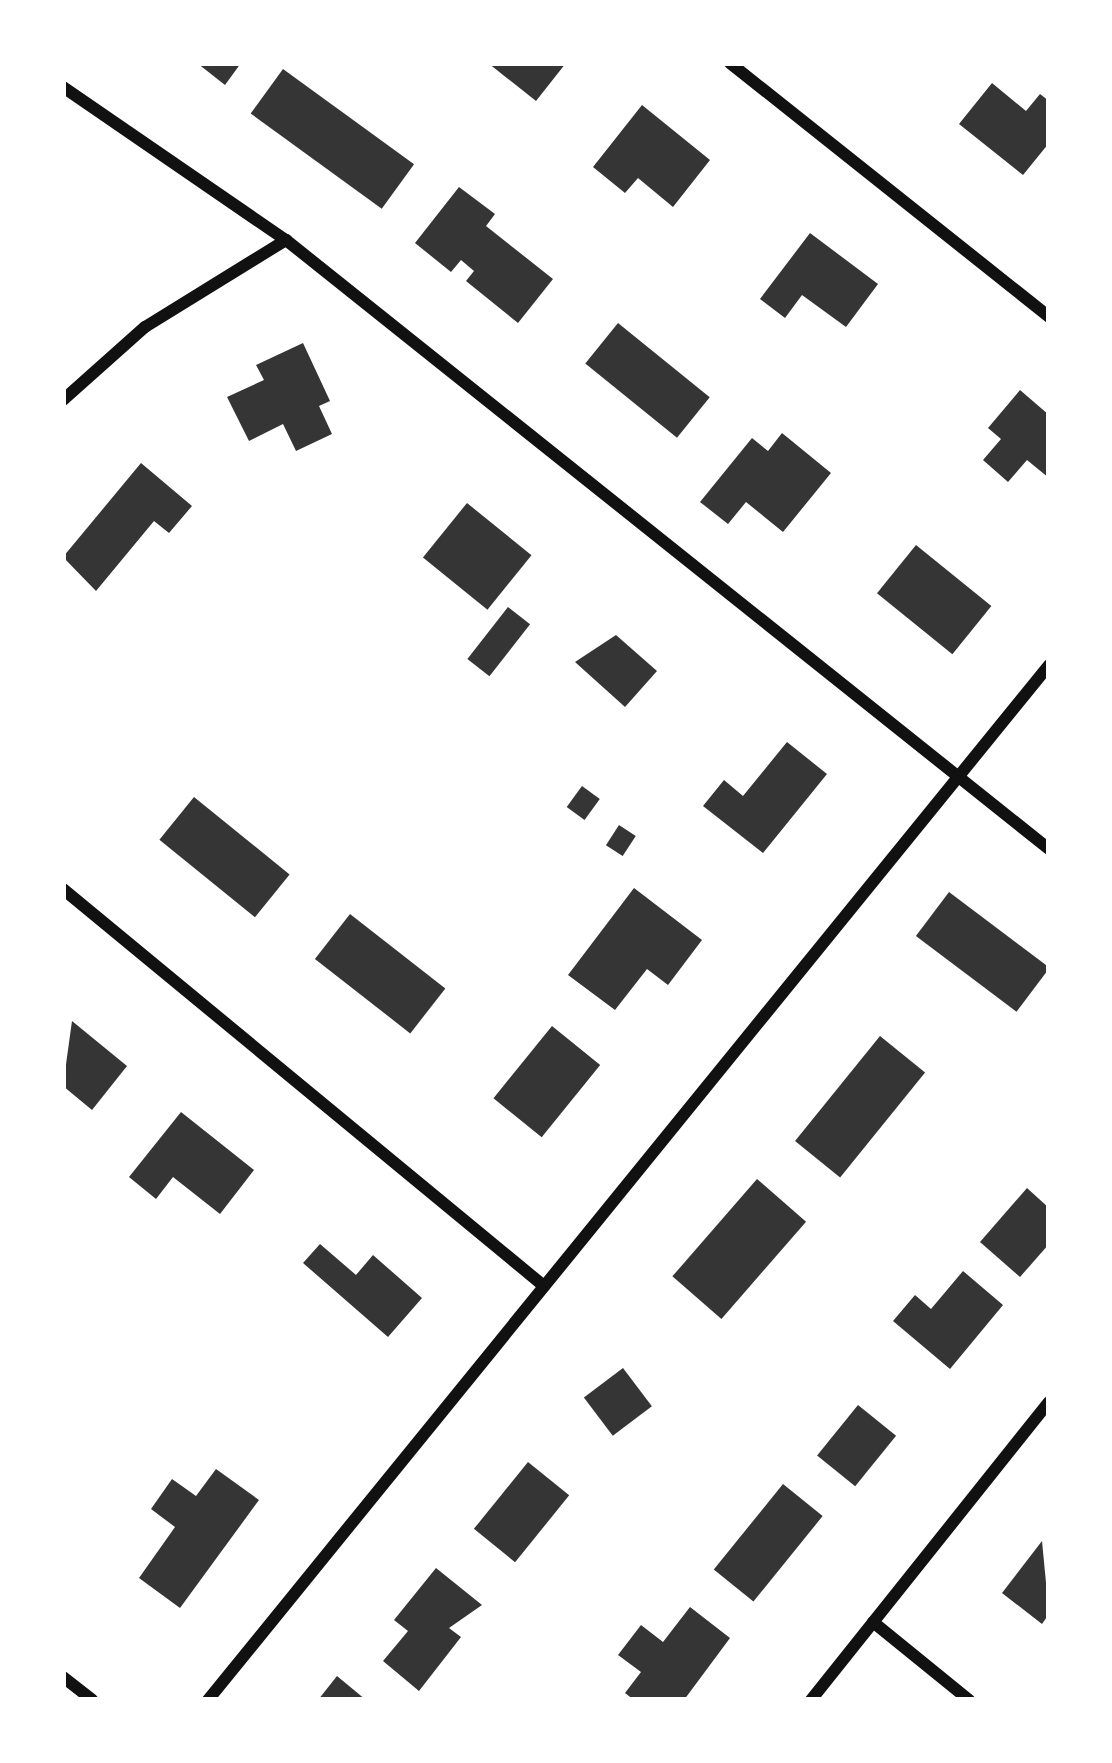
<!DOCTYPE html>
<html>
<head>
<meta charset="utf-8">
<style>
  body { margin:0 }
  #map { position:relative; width:1112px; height:1763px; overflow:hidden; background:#fff; font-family:"Noto Sans",sans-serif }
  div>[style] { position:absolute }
  .building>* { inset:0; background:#353535; transform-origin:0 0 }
  .minor>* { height:12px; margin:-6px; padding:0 6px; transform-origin:6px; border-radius:6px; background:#111 }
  span { translate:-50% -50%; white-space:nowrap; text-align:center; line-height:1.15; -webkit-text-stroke:12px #fff; paint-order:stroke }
  .frame { position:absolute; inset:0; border:66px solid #fff; pointer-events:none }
</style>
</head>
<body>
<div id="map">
  <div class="building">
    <i style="clip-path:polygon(197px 63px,241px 63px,225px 85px)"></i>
    <i style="clip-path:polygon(488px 63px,566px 63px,536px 101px)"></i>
    <i style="left:283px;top:69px;width:162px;height:55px;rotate:36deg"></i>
    <i style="clip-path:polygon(992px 83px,1026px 111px,1040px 94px,1049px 101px,1049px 143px,1023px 175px,959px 124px)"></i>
    <i style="clip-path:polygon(642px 105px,710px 160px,673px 207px,638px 178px,625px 193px,593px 167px)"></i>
    <i style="clip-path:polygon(459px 187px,495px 214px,486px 226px,553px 279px,518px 323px,466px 281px,474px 271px,461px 260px,451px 272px,415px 243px)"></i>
    <i style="clip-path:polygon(810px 233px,878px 284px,846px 327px,802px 295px,785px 318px,760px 299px)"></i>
    <i style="left:618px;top:323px;width:118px;height:52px;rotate:39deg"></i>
    <i style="clip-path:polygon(303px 343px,330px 401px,319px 406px,332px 434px,296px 451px,283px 424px,249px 441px,227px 397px,264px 380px,256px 365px)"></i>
    <i style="clip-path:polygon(1020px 390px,1049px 415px,1049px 478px,1027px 460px,1008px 482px,983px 460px,1001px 439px,988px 428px)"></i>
    <i style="clip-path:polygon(782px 433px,831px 473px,783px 532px,746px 502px,728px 524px,700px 502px,752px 438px,768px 451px)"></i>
    <i style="clip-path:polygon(141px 463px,192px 506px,169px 533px,154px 521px,96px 591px,63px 557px)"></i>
    <i style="left:467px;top:503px;width:83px;height:70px;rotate:39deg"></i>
    <i style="left:916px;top:545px;width:97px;height:62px;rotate:39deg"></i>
    <i style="left:508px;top:607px;width:28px;height:66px;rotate:38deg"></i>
    <i style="clip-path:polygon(616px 635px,657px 671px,625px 707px,575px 662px)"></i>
    <i style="clip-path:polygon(787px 742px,827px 774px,763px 853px,703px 806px,724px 780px,743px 796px)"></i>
    <i style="left:582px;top:786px;width:22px;height:26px;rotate:36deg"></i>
    <i style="left:194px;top:797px;width:123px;height:55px;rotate:39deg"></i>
    <i style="left:619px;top:825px;width:20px;height:24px;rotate:33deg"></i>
    <i style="clip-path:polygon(634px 888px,702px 940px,668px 985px,647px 969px,615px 1010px,568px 975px)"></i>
    <i style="left:949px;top:892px;width:126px;height:55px;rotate:37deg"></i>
    <i style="left:350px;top:914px;width:121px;height:57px;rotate:38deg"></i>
    <i style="clip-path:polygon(72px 1021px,127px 1066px,92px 1110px,63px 1086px)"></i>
    <i style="left:552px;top:1026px;width:62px;height:93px;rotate:39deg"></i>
    <i style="left:880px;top:1036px;width:58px;height:135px;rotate:39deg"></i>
    <i style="clip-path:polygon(181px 1112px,254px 1170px,220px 1214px,173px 1177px,156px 1199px,129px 1177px)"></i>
    <i style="left:757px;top:1179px;width:65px;height:129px;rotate:41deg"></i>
    <i style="clip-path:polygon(1027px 1188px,1049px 1208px,1049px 1244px,1020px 1277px,980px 1242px)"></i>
    <i style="clip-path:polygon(320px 1244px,356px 1275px,373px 1255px,422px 1298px,388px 1337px,303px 1263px)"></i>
    <i style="clip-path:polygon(963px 1271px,1003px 1305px,950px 1369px,893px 1321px,915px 1295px,931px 1309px)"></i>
    <i style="left:623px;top:1368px;width:48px;height:49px;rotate:53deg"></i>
    <i style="left:858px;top:1405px;width:49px;height:65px;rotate:39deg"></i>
    <i style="left:528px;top:1462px;width:53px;height:86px;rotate:39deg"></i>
    <i style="clip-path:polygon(216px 1469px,259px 1500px,180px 1608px,139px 1578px,175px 1527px,151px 1509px,172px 1479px,196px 1496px)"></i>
    <i style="left:783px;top:1484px;width:51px;height:110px;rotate:39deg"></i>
    <i style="clip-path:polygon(1042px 1541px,1049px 1614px,1042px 1624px,1002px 1593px)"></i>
    <i style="clip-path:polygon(436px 1568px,482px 1605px,449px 1628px,461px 1637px,419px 1691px,383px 1661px,408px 1631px,394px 1620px)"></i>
    <i style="clip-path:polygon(690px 1607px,730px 1638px,684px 1700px,634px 1700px,625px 1693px,641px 1672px,618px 1655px,641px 1625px,663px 1642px)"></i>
    <i style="clip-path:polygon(337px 1676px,366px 1700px,318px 1700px)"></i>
  </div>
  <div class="minor">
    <i style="left:730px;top:63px;width:408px;rotate:38.5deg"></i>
    <i style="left:63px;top:87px;width:270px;rotate:34.5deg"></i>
    <i style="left:286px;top:240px;width:976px;rotate:38.6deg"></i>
    <i style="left:63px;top:400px;width:110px;rotate:-41.7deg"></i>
    <i style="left:145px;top:327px;width:166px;rotate:-31.7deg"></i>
    <i style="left:63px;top:889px;width:624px;rotate:39.54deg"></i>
    <i style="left:873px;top:1622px;width:124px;rotate:39.1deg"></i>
    <i style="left:63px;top:1677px;width:37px;rotate:38deg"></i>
    <i style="left:208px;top:1700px;width:1334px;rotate:-50.9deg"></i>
    <i style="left:811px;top:1700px;width:381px;rotate:-51.4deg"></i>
  </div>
  <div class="frame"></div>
</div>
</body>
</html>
